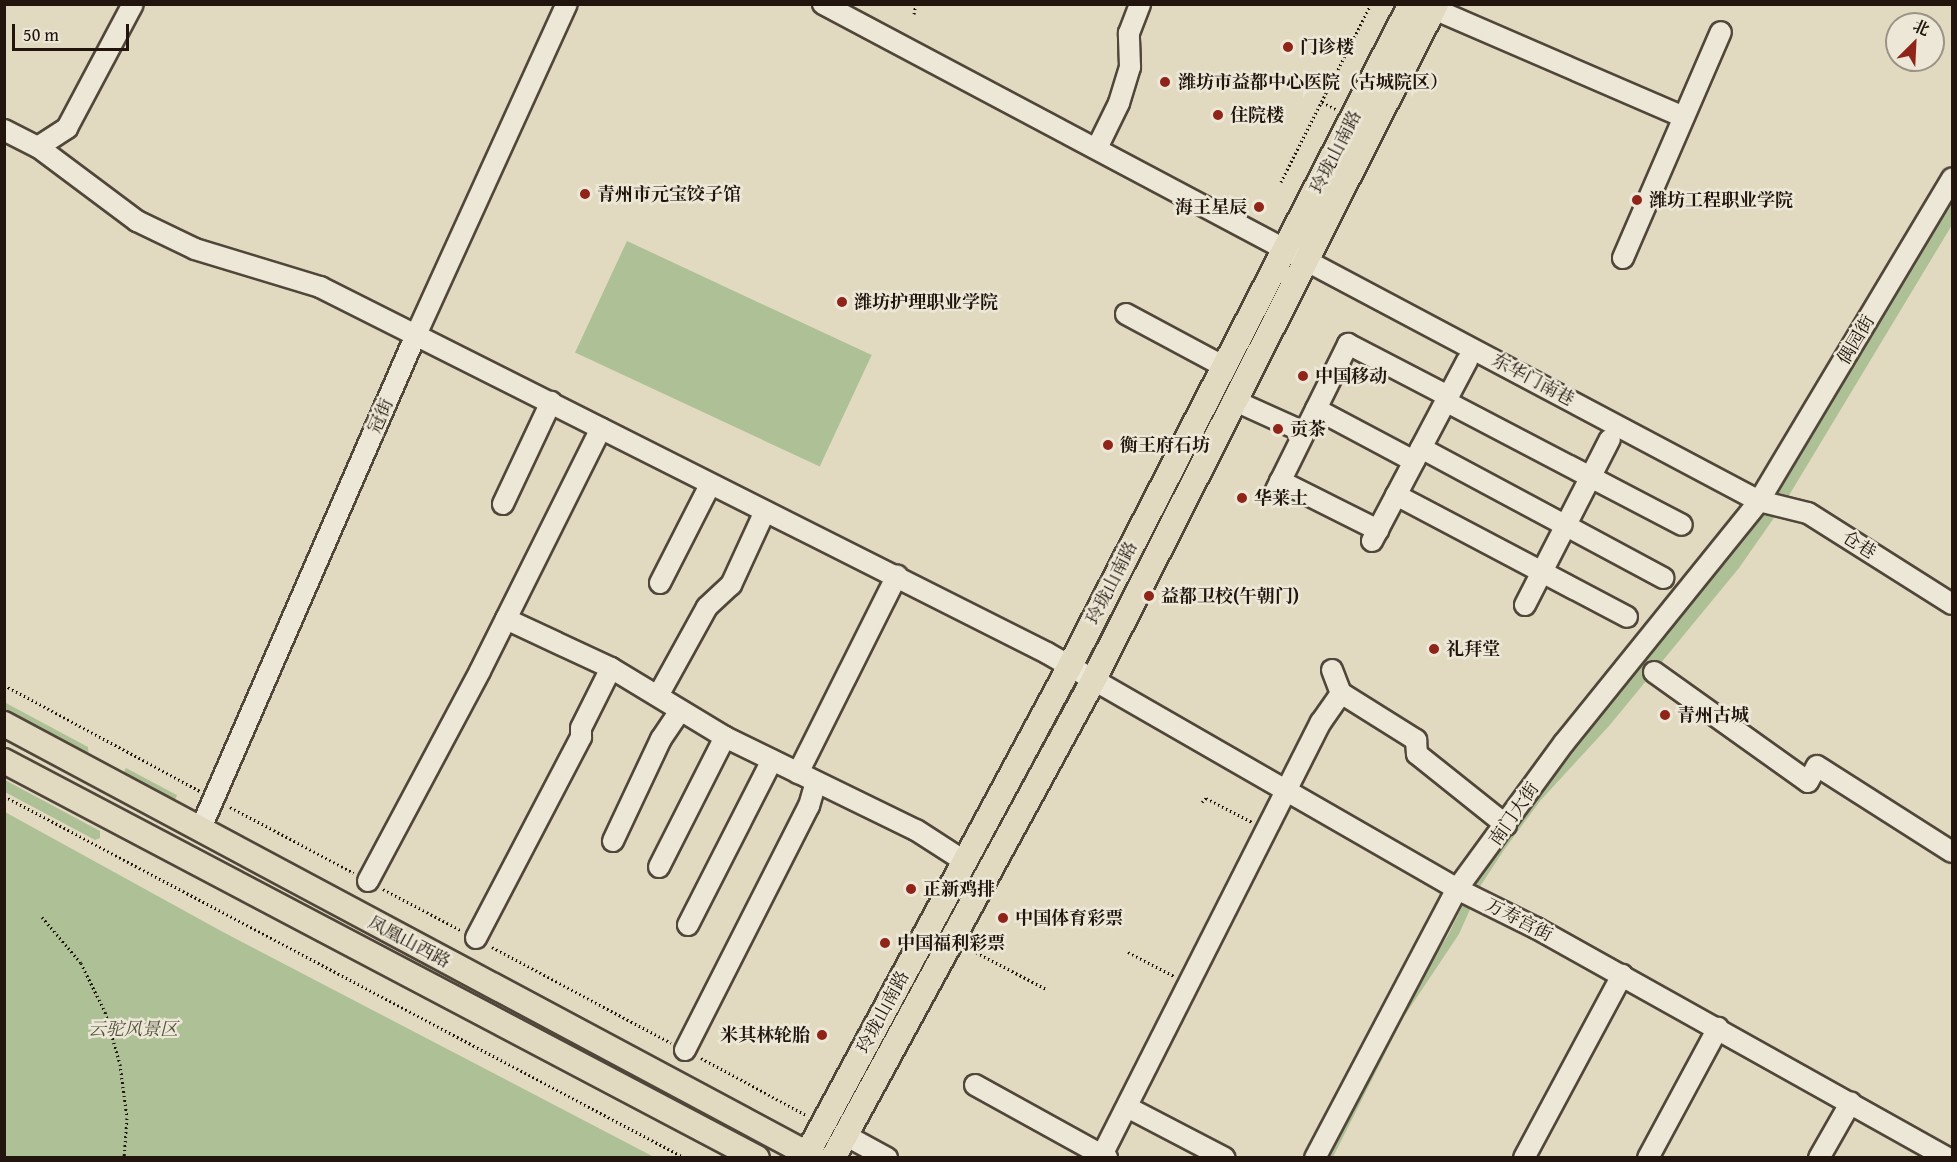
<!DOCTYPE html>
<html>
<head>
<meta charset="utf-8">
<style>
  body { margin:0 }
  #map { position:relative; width:1957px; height:1162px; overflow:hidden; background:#e2dac0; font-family:"Gentium Book Plus","Noto Serif SC",serif }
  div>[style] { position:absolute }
  .green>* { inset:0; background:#aec196; transform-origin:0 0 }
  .path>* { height:3px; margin-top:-1.5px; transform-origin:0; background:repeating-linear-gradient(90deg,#21150d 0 1.5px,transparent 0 4.5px) }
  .roads { filter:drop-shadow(2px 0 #51463a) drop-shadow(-2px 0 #51463a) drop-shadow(0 2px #51463a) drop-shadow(0 -2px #51463a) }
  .minor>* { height:20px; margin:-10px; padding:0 10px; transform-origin:10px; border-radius:10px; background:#ece7d6 }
  .major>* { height:24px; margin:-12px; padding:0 12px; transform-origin:12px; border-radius:12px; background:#e2dac0 }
  .dots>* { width:16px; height:16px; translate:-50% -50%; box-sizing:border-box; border:3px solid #ece7d6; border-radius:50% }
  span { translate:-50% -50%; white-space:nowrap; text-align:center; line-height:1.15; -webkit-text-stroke:5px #ece7d6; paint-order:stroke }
  .poi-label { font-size:18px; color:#21150d; font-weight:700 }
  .left { translate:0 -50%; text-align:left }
  .right { translate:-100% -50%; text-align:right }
  .street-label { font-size:18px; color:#21150d }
  .park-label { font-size:18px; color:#52513d; font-style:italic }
  .frame { position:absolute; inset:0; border:6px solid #21150d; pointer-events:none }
  .north { position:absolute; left:1885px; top:12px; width:60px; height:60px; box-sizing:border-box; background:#ece7d6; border:2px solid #9b9386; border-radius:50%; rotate:24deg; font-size:16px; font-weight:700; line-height:24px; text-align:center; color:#21150d }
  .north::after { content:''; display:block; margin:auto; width:21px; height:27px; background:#8f2418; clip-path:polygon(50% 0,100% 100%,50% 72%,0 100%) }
  .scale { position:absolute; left:12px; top:24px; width:117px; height:27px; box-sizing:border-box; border:3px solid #21150d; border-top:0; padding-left:8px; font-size:18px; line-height:21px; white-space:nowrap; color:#21150d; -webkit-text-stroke:4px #ece7d6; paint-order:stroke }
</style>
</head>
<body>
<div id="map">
  <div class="green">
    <i style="clip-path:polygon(1952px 202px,1952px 225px,1785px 502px,1739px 568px,1609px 726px,1540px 801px,1504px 850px,1481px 885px,1459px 934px,1403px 1018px,1333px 1157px,1329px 1158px,1416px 982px,1447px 937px,1480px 871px,1576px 739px,1709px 581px,1775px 495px)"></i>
    <i style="left:627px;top:241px;width:270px;height:123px;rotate:25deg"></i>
    <i style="clip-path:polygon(4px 702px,88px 747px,89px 758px,5px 716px)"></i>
    <i style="left:126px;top:768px;width:58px;height:8px;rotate:28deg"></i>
    <i style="clip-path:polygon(5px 780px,100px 831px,100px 838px,95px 840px,5px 792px)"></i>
    <i style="clip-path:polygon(5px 812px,223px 932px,654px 1157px,5px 1157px)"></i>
  </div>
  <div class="path">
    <i style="left:914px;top:14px;width:10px;rotate:-79deg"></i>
    <i style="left:1322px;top:102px;width:16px;rotate:27deg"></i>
    <i style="left:1281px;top:182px;width:199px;rotate:-63.2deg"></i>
    <i style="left:4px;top:685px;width:223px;rotate:28.4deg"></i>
    <i style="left:4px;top:796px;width:771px;rotate:27.99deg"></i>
    <i style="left:1202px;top:802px;width:6px;rotate:-45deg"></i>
    <i style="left:1206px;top:798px;width:52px;rotate:27.6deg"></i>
    <i style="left:230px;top:807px;width:140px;rotate:28deg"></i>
    <i style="left:383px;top:889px;width:89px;rotate:28deg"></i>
    <i style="left:42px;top:917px;width:60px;rotate:49.7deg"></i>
    <i style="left:81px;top:963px;width:55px;rotate:63.9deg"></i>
    <i style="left:105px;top:1012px;width:54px;rotate:73.9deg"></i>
    <i style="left:120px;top:1064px;width:54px;rotate:82.6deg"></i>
    <i style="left:127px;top:1118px;width:40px;rotate:94.3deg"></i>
    <i style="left:492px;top:947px;width:203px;rotate:28.2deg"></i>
    <i style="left:968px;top:948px;width:88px;rotate:27.7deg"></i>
    <i style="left:1128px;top:952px;width:52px;rotate:27.6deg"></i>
    <i style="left:701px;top:1058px;width:119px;rotate:28.5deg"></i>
  </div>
  <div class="roads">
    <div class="minor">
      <i style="left:823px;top:4px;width:1060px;rotate:27.97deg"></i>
      <i style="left:1759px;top:501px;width:50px;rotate:13.8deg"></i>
      <i style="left:1808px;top:513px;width:170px;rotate:32.3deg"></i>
      <i style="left:1434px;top:9px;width:272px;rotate:23.4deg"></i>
      <i style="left:4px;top:130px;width:38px;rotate:27deg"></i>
      <i style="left:38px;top:147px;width:124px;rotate:36.8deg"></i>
      <i style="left:137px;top:221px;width:64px;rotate:25.8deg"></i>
      <i style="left:195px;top:249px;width:131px;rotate:16.9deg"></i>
      <i style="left:320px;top:287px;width:814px;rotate:26.72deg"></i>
      <i style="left:1047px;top:653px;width:473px;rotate:29.9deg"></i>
      <i style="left:1457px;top:889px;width:88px;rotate:26.3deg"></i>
      <i style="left:1536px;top:928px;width:471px;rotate:29.2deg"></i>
      <i style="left:38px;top:147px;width:35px;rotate:-33deg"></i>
      <i style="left:67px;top:128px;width:140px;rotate:-62deg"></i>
      <i style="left:1097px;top:148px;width:50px;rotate:-63.9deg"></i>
      <i style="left:1119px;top:103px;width:38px;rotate:-73deg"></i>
      <i style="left:1130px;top:67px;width:34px;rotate:-92deg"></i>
      <i style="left:1129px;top:33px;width:31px;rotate:-69deg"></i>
      <i style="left:1623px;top:258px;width:246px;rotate:-66.6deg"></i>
      <i style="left:1126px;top:314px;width:110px;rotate:28.2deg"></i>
      <i style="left:1233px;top:400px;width:78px;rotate:24.3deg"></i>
      <i style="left:1445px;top:401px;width:267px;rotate:27.6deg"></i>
      <i style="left:1316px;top:409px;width:111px;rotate:28deg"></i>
      <i style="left:1421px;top:448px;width:275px;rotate:28.2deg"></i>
      <i style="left:1280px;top:481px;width:110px;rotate:26.6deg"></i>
      <i style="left:1276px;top:490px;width:163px;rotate:-63.7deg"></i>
      <i style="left:1348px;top:344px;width:113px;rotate:27.5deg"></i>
      <i style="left:1396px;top:495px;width:261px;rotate:27.8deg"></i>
      <i style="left:503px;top:504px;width:113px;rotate:-64.8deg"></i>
      <i style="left:1372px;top:541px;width:204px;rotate:-62.2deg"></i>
      <i style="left:660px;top:583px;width:110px;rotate:-63deg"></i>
      <i style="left:1525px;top:605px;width:186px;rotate:-62.9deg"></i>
      <i style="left:506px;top:619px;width:116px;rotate:25deg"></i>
      <i style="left:611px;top:668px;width:133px;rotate:31.2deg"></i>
      <i style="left:725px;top:737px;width:212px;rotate:26deg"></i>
      <i style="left:916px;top:830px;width:57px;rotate:32.9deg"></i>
      <i style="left:1332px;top:670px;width:25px;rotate:69deg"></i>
      <i style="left:1341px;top:693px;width:89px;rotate:32.1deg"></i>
      <i style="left:1416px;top:740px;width:14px;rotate:86deg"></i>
      <i style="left:1417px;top:754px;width:114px;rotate:38.6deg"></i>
      <i style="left:1654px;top:672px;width:189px;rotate:35.5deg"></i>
      <i style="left:1808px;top:782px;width:18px;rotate:-61deg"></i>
      <i style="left:1817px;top:766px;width:160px;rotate:32.5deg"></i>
      <i style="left:659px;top:694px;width:99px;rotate:-61.1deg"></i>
      <i style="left:707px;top:607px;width:33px;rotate:-43deg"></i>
      <i style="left:731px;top:585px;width:81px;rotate:-65.3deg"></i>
      <i style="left:798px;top:773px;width:221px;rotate:-63.4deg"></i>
      <i style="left:200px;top:830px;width:538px;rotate:-66.44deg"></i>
      <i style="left:415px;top:337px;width:366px;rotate:-65.5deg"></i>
      <i style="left:613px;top:841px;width:113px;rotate:-64.8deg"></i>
      <i style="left:661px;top:739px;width:34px;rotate:-56deg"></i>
      <i style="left:659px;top:867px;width:146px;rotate:-63.1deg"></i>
      <i style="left:368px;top:881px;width:238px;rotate:-61.9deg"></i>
      <i style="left:480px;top:671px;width:271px;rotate:-63.5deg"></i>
      <i style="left:688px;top:925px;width:185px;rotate:-63deg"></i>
      <i style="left:476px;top:938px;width:227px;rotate:-62.4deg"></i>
      <i style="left:581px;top:737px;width:9px;rotate:-90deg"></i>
      <i style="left:581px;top:728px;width:67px;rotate:-63.4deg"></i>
      <i style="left:685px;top:1050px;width:274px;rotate:-63.1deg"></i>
      <i style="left:809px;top:806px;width:25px;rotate:-74deg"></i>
      <i style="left:975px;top:1085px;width:151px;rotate:28.9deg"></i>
      <i style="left:1127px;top:1107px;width:110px;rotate:27.5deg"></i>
      <i style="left:845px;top:1135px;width:48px;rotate:28.7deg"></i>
      <i style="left:1102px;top:1155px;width:485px;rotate:-63.2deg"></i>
      <i style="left:1321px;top:722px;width:35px;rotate:-55deg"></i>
      <i style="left:1315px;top:1158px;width:304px;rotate:-62.2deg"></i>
      <i style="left:1457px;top:889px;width:181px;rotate:-53.8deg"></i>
      <i style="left:1564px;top:743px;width:311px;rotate:-51.1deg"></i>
      <i style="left:1759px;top:501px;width:376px;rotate:-59.1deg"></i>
      <i style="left:1524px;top:1158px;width:208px;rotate:-61.8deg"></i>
      <i style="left:1648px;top:1158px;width:148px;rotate:-61.7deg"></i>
      <i style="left:1819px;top:1158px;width:64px;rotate:-60.3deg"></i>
    </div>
    <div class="major">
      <i style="left:4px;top:724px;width:920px;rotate:28.15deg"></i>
      <i style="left:4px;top:761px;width:851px;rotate:27.8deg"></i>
      <i style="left:805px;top:1158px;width:559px;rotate:-61.69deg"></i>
      <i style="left:1070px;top:666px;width:745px;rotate:-62.75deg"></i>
      <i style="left:833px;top:1158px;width:545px;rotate:-61.41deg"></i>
      <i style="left:1094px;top:679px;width:757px;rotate:-63.13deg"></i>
    </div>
  </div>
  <div class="dots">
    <i style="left:1288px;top:47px;background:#8f2418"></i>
    <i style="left:1165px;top:82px;background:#8f2418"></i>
    <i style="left:1218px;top:115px;background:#8f2418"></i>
    <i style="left:585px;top:194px;background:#8f2418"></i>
    <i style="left:1637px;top:200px;background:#8f2418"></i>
    <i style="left:1259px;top:207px;background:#8f2418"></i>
    <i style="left:842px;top:302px;background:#8f2418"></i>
    <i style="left:1303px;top:376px;background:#8f2418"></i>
    <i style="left:1278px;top:429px;background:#8f2418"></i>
    <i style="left:1108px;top:445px;background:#8f2418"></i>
    <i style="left:1242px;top:498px;background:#8f2418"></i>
    <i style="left:1149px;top:596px;background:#8f2418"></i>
    <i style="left:1434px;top:649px;background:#8f2418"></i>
    <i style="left:1665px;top:715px;background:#8f2418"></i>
    <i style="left:911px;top:889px;background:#8f2418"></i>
    <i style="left:1003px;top:918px;background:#8f2418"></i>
    <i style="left:885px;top:943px;background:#8f2418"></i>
    <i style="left:822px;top:1035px;background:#8f2418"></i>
  </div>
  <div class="poi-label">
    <span class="left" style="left:1300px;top:47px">门诊楼</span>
    <span class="left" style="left:1178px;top:82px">潍坊市益都中心医院（古城院区）</span>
    <span class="left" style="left:1230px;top:115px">住院楼</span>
    <span class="left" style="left:597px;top:194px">青州市元宝饺子馆</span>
    <span class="left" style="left:1649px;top:200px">潍坊工程职业学院</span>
    <span class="right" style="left:1247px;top:207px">海王星辰</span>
    <span class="left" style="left:854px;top:302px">潍坊护理职业学院</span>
    <span class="left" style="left:1315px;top:376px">中国移动</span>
    <span class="left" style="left:1290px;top:429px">贡茶</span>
    <span class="left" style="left:1120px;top:445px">衡王府石坊</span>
    <span class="left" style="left:1254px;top:498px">华莱士</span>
    <span class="left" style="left:1161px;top:596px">益都卫校(午朝门)</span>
    <span class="left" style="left:1446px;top:649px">礼拜堂</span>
    <span class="left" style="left:1677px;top:715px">青州古城</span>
    <span class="left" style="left:923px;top:889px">正新鸡排</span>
    <span class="left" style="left:1015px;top:918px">中国体育彩票</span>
    <span class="left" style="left:897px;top:943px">中国福利彩票</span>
    <span class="right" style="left:810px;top:1035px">米其林轮胎</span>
  </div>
  <div class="street-label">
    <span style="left:1336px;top:152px;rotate:-63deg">玲珑山南路</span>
    <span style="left:1856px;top:340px;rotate:-59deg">偶园街</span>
    <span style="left:1533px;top:380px;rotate:28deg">东华门南巷</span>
    <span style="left:381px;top:416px;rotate:-66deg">冠街</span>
    <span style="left:1859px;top:545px;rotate:32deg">仓巷</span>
    <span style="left:1112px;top:583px;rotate:-63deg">玲珑山南路</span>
    <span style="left:1514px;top:814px;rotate:-55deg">南门大街</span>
    <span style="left:1519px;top:920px;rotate:27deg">万寿宫街</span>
    <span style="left:409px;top:942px;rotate:28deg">凤凰山西路</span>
    <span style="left:883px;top:1012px;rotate:-62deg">玲珑山南路</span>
  </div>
  <div class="park-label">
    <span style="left:133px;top:1029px">云驼风景区</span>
  </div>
  <div class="frame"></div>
  <div class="north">北</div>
  <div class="scale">50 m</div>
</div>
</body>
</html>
